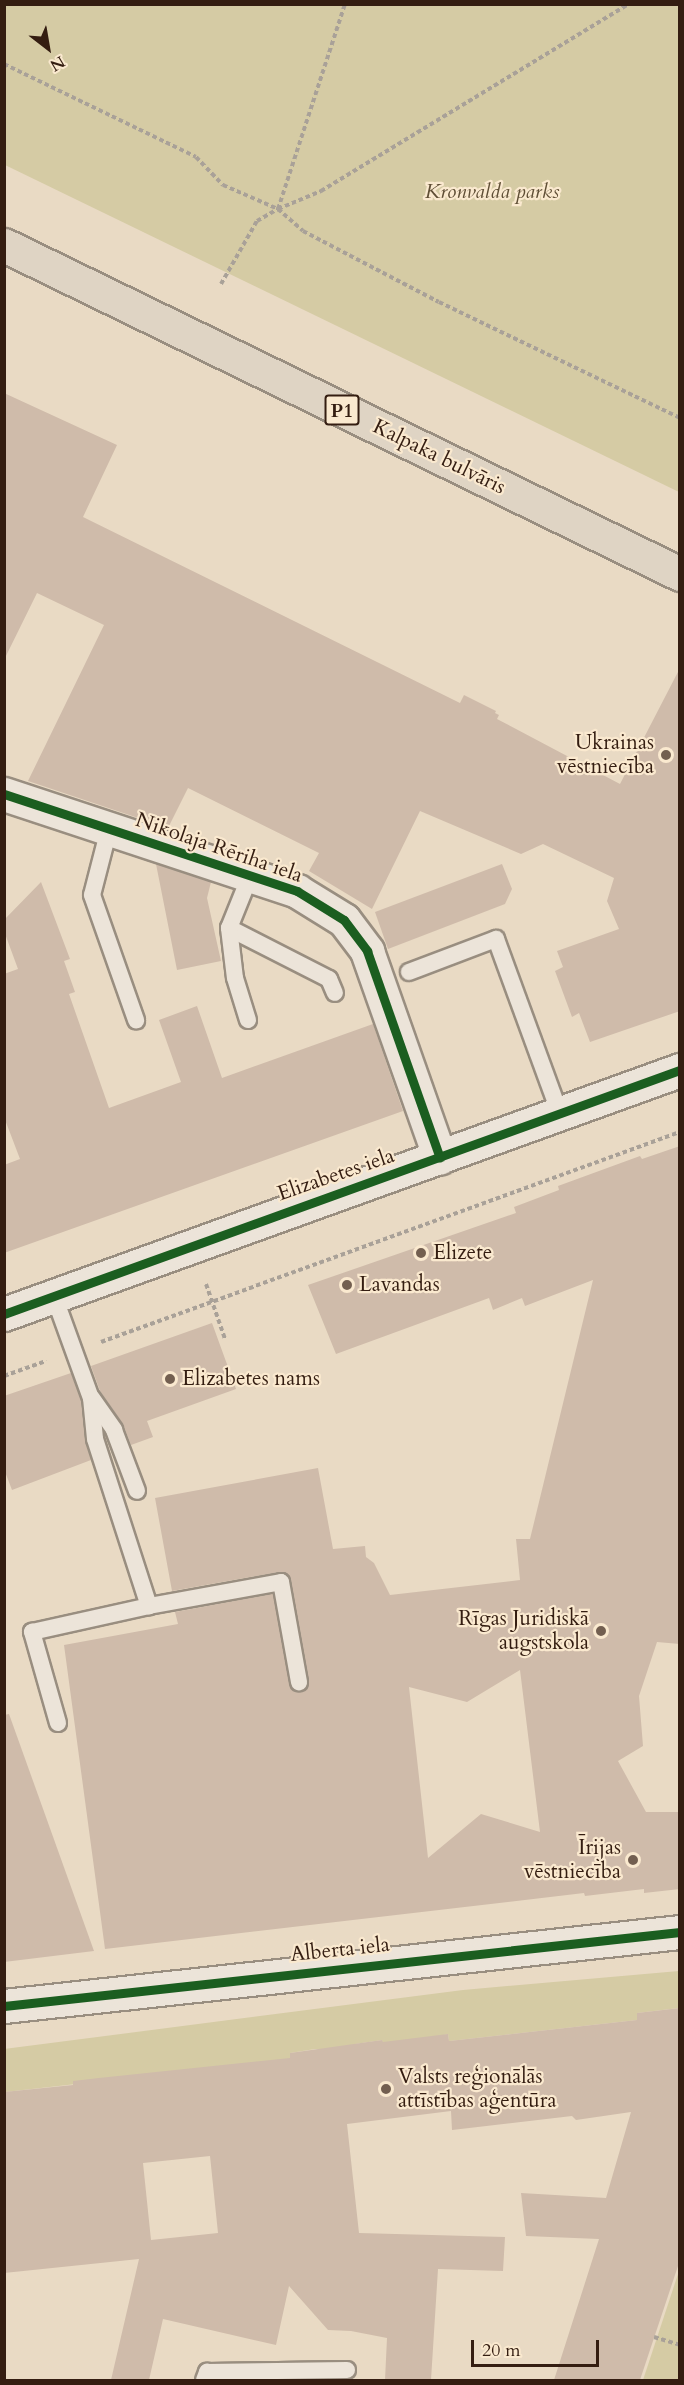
<!DOCTYPE html>
<html>
<head>
<meta charset="utf-8">
<style>
  body { margin:0 }
  #map { position:relative; width:684px; height:2385px; overflow:hidden; background:#e9dac4; font-family:Cardo,serif }
  div>[style] { position:absolute }
  .green>* { inset:0; background:#d5cba4 }
  .building>* { inset:0; background:#cfbbaa }
  .path>* { height:4px; margin-top:-2px; transform-origin:0; background:repeating-linear-gradient(90deg,#a9a198 0 4.5px,transparent 0 7.5px) }
  .roads { filter:drop-shadow(2px 0 #998e80) drop-shadow(-2px 0 #998e80) drop-shadow(0 2px #998e80) drop-shadow(0 -2px #998e80) }
  .service>* { height:16px; margin:-8px; padding:0 8px; transform-origin:8px; border-radius:8px; background:#ece4d9 }
  .minor>* { height:33px; margin:-16.5px; padding:0 16.5px; transform-origin:16.5px; border-radius:16.5px; background:#ece4d9 }
  .primary>* { height:33px; margin:-16.5px; padding:0 16.5px; transform-origin:16.5px; border-radius:16.5px; background:#dfd4c4 }
  .cycleway>* { height:9px; margin:-4.5px; padding:0 4.5px; transform-origin:4.5px; border-radius:4.5px; background:#1b5e20 }
  .dots>* { width:16px; height:16px; translate:-50% -50%; box-sizing:border-box; border:3px solid #fae9cf; border-radius:50% }
  span { translate:-50% -50%; white-space:nowrap; text-align:center; line-height:1.15; -webkit-text-stroke:4.5px #fae9cf; paint-order:stroke }
  .shield-label span { padding:2px 4px; background:#fae9cf; border:2px solid; border-radius:4px; -webkit-text-stroke-width:0 }
  .shield-label { font-size:20px; color:#341d11; font-weight:700 }
  .park-label { font-size:21px; color:#5f4e35; font-style:italic }
  .street-label { font-size:21px; color:#341d11 }
  .poi-label { font-size:21px; color:#341d11 }
  .right { translate:-100% -50%; text-align:right }
  .left { translate:0 -50%; text-align:left }
  .frame { position:absolute; inset:0; border:6px solid #341d11; pointer-events:none }
  .north { position:absolute; left:18px; top:18px; width:60px; height:60px; -webkit-text-stroke:4px #fae9cf; paint-order:stroke; rotate:149deg; font-size:16px; font-weight:700; line-height:24px; text-align:center; color:#341d11 }
  .north::after { content:''; display:block; margin:auto; width:21px; height:27px; background:#341d11; clip-path:polygon(50% 0,100% 100%,50% 72%,0 100%) }
  .scale { position:absolute; left:471px; top:2340px; width:128px; height:27px; box-sizing:border-box; border:3px solid #341d11; border-top:0; padding-left:8px; font-size:18px; line-height:21px; white-space:nowrap; color:#341d11; -webkit-text-stroke:4px #fae9cf; paint-order:stroke }
</style>
</head>
<body>
<div id="map">
  <div class="green">
    <i style="clip-path:polygon(4px 5px,679px 5px,679px 492px,5px 165px)"></i>
    <i style="clip-path:polygon(679px 1971px,679px 2008px,637px 2013px,637px 2020px,449px 2041px,448px 2034px,384px 2049px,382px 2040px,355px 2044px,356px 2051px,315px 2049px,290px 2053px,290px 2060px,5px 2092px,4px 2049px,463px 1990px)"></i>
    <i style="clip-path:polygon(679px 2271px,679px 2380px,643px 2380px)"></i>
  </div>
  <div class="building">
    <i style="clip-path:polygon(4px 393px,117px 445px,83px 517px,460px 703px,464px 695px,496px 711px,495px 713px,499px 715px,497px 719px,620px 784px,680px 668px,680px 1011px,590px 1042px,579px 1013px,572px 1017px,555px 971px,563px 967px,557px 951px,619px 929px,607px 901px,614px 878px,543px 844px,521px 854px,420px 811px,372px 909px,309px 871px,319px 853px,188px 788px,168px 828px,28px 781px,104px 625px,37px 593px,4px 660px)"></i>
    <i style="clip-path:polygon(156px 864px,211px 882px,207px 898px,221px 961px,177px 970px)"></i>
    <i style="clip-path:polygon(502px 864px,512px 889px,505px 904px,388px 949px,375px 912px)"></i>
    <i style="clip-path:polygon(41px 882px,70px 959px,64px 961px,75px 992px,69px 994px,109px 1108px,181px 1082px,159px 1020px,197px 1006px,222px 1078px,373px 1024px,403px 1111px,4px 1253px,4px 1165px,20px 1159px,4px 1117px,4px 974px,18px 969px,4px 931px,4px 920px)"></i>
    <i style="clip-path:polygon(evenodd,680px 1146px,680px 1644px,657px 1642px,639px 1696px,643px 1746px,618px 1761px,646px 1812px,680px 1812px,680px 1889px,644px 1893px,644px 1889px,585px 1896px,584px 1893px,105px 1949px,64px 1645px,178px 1624px,175px 1612px,273px 1594px,289px 1684px,295px 1692px,300px 1692px,309px 1685px,289px 1576px,279px 1572px,172px 1591px,155px 1498px,318px 1468px,333px 1549px,365px 1546px,366px 1557px,374px 1563px,390px 1595px,520px 1580px,516px 1539px,530px 1539px,593px 1280px,525px 1306px,522px 1298px,493px 1310px,489px 1298px,336px 1354px,308px 1285px,516px 1213px,514px 1207px,559px 1190px,558px 1186px,640px 1156px,642px 1159px,680px 1146px,520px 1670px,540px 1832px,481px 1814px,428px 1858px,409px 1687px,467px 1702px,520px 1670px)"></i>
    <i style="clip-path:polygon(212px 1323px,236px 1389px,147px 1421px,153px 1437px,131px 1445px,123px 1424px,100px 1391px,91px 1366px)"></i>
    <i style="clip-path:polygon(71px 1373px,81px 1400px,85px 1440px,91px 1460px,12px 1490px,4px 1469px,4px 1396px)"></i>
    <i style="clip-path:polygon(9px 1714px,94px 1951px,4px 1962px,4px 1715px)"></i>
    <i style="clip-path:polygon(evenodd,680px 2008px,680px 2260px,640px 2380px,554px 2380px,599px 2239px,526px 2236px,521px 2193px,606px 2198px,631px 2112px,576px 2120px,572px 2116px,452px 2130px,451px 2111px,347px 2124px,359px 2233px,505px 2237px,503px 2271px,438px 2269px,431px 2380px,385px 2380px,387px 2338px,351px 2331px,328px 2330px,289px 2286px,276px 2345px,163px 2319px,149px 2380px,111px 2380px,139px 2259px,4px 2273px,4px 2092px,73px 2085px,73px 2081px,99px 2078px,290px 2058px,290px 2053px,382px 2040px,383px 2042px,448px 2034px,449px 2041px,637px 2020px,637px 2013px,680px 2008px,210px 2156px,218px 2233px,151px 2240px,143px 2163px,210px 2156px)"></i>
  </div>
  <div class="path">
    <i style="left:4px;top:64px;width:213px;rotate:25.8deg"></i>
    <i style="left:196px;top:157px;width:39px;rotate:46deg"></i>
    <i style="left:223px;top:185px;width:60px;rotate:23.6deg"></i>
    <i style="left:278px;top:209px;width:47px;rotate:-22.7deg"></i>
    <i style="left:321px;top:191px;width:360px;rotate:-31.3deg"></i>
    <i style="left:278px;top:209px;width:33px;rotate:41deg"></i>
    <i style="left:303px;top:231px;width:153px;rotate:27.6deg"></i>
    <i style="left:439px;top:302px;width:267px;rotate:25.7deg"></i>
    <i style="left:221px;top:284px;width:73px;rotate:-60.3deg"></i>
    <i style="left:257px;top:221px;width:24px;rotate:-30deg"></i>
    <i style="left:278px;top:209px;width:216px;rotate:-71.9deg"></i>
    <i style="left:206px;top:1284px;width:58px;rotate:70.9deg"></i>
    <i style="left:101px;top:1342px;width:616px;rotate:-19.94deg"></i>
    <i style="left:4px;top:1376px;width:45px;rotate:-19.7deg"></i>
    <i style="left:654px;top:2337px;width:27px;rotate:17deg"></i>
  </div>
  <div class="roads">
    <div class="service">
      <i style="left:109px;top:829px;width:68px;rotate:104.4deg"></i>
      <i style="left:92px;top:895px;width:133px;rotate:70.6deg"></i>
      <i style="left:250px;top:876px;width:56px;rotate:112deg"></i>
      <i style="left:229px;top:928px;width:112px;rotate:27deg"></i>
      <i style="left:329px;top:979px;width:15px;rotate:67deg"></i>
      <i style="left:229px;top:928px;width:50px;rotate:83.2deg"></i>
      <i style="left:235px;top:978px;width:44px;rotate:72.8deg"></i>
      <i style="left:409px;top:972px;width:93px;rotate:-20.8deg"></i>
      <i style="left:496px;top:939px;width:186px;rotate:69.9deg"></i>
      <i style="left:54px;top:1296px;width:109px;rotate:70.1deg"></i>
      <i style="left:91px;top:1398px;width:41px;rotate:84.4deg"></i>
      <i style="left:95px;top:1439px;width:176px;rotate:72.1deg"></i>
      <i style="left:92px;top:1398px;width:39px;rotate:55deg"></i>
      <i style="left:114px;top:1430px;width:65px;rotate:69.3deg"></i>
      <i style="left:58px;top:1723px;width:95px;rotate:-105.9deg"></i>
      <i style="left:32px;top:1632px;width:120px;rotate:-12.5deg"></i>
      <i style="left:149px;top:1606px;width:134px;rotate:-10.3deg"></i>
      <i style="left:281px;top:1582px;width:102px;rotate:79.8deg"></i>
      <i style="left:204px;top:2380px;width:9px;rotate:-69deg"></i>
      <i style="left:207px;top:2372px;width:140px;rotate:-0.8deg"></i>
    </div>
    <div class="minor">
      <i style="left:4px;top:794px;width:309px;rotate:18.3deg"></i>
      <i style="left:297px;top:891px;width:55px;rotate:31.7deg"></i>
      <i style="left:344px;top:920px;width:39px;rotate:53deg"></i>
      <i style="left:367px;top:951px;width:219px;rotate:70.6deg"></i>
      <i style="left:4px;top:1314px;width:719px;rotate:-19.85deg"></i>
      <i style="left:4px;top:2006px;width:680px;rotate:-6.25deg"></i>
    </div>
    <div class="primary">
      <i style="left:4px;top:245px;width:752px;rotate:25.95deg"></i>
    </div>
  </div>
  <div class="cycleway">
    <i style="left:4px;top:794px;width:309px;rotate:18.3deg"></i>
    <i style="left:297px;top:891px;width:55px;rotate:31.7deg"></i>
    <i style="left:344px;top:920px;width:39px;rotate:53deg"></i>
    <i style="left:367px;top:951px;width:219px;rotate:70.6deg"></i>
    <i style="left:4px;top:1314px;width:719px;rotate:-19.85deg"></i>
    <i style="left:4px;top:2006px;width:680px;rotate:-6.25deg"></i>
  </div>
  <div class="dots">
    <i style="left:666px;top:755px;background:#735f50"></i>
    <i style="left:421px;top:1253px;background:#735f50"></i>
    <i style="left:347px;top:1285px;background:#735f50"></i>
    <i style="left:170px;top:1379px;background:#735f50"></i>
    <i style="left:601px;top:1631px;background:#735f50"></i>
    <i style="left:633px;top:1860px;background:#735f50"></i>
    <i style="left:386px;top:2089px;background:#735f50"></i>
  </div>
  <div class="shield-label">
    <span style="left:342px;top:410px">P1</span>
  </div>
  <div class="park-label">
    <span style="left:492px;top:192px">Kronvalda parks</span>
  </div>
  <div class="street-label">
    <span style="left:439px;top:457px;rotate:26deg">Kalpaka bulvāris</span>
    <span style="left:219px;top:848px;rotate:19deg">Nikolaja Rēriha iela</span>
    <span style="left:336px;top:1175px;rotate:-19deg">Elizabetes iela</span>
    <span style="left:340px;top:1950px;rotate:-6deg">Alberta iela</span>
  </div>
  <div class="poi-label">
    <span class="right" style="left:654px;top:755px">Ukrainas<br>vēstniecība</span>
    <span class="left" style="left:433px;top:1253px">Elizete</span>
    <span class="left" style="left:359px;top:1285px">Lavandas</span>
    <span class="left" style="left:182px;top:1379px">Elizabetes nams</span>
    <span class="right" style="left:589px;top:1631px">Rīgas Juridiskā<br>augstskola</span>
    <span class="right" style="left:621px;top:1860px">Īrijas<br>vēstniecība</span>
    <span class="left" style="left:398px;top:2089px">Valsts reģionālās<br>attīstības aģentūra</span>
  </div>
  <div class="frame"></div>
  <div class="north">N</div>
  <div class="scale">20 m</div>
</div>
</body>
</html>
